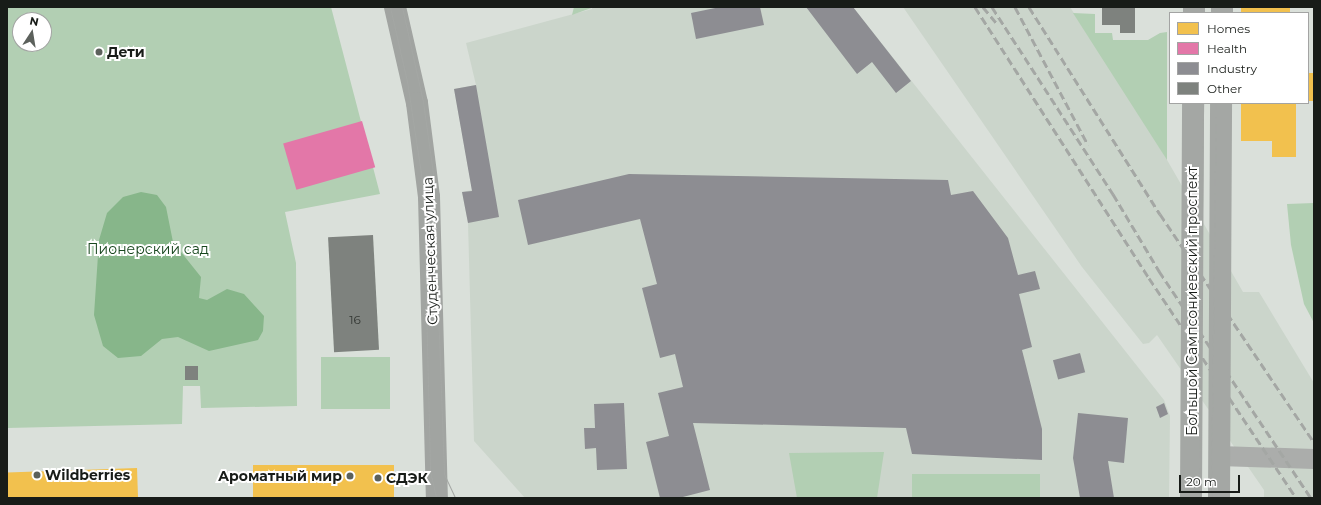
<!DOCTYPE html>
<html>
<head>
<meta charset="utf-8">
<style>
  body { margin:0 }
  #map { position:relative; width:1321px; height:505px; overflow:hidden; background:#dae0da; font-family:Montserrat,sans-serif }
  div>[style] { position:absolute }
  .built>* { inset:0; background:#cbd5cb }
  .green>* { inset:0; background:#b2cfb3; transform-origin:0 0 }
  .water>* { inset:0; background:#87b68a }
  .homes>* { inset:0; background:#f2c14e; transform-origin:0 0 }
  .health>* { inset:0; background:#e377a8; transform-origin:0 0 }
  .industry>* { inset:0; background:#8d8d92; transform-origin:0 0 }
  .building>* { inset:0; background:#7e827e; transform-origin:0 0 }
  .street>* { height:20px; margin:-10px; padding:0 10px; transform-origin:10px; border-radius:10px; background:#abadab }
  .secondary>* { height:22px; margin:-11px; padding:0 11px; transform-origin:11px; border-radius:11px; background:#a1a4a1 }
  .primary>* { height:22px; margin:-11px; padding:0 11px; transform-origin:11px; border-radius:11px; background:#a4a7a4 }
  .tram>* { height:1px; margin:-0.5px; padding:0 0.5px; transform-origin:0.5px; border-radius:0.5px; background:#a4a7a4 }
  .rail>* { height:3px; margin-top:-1.5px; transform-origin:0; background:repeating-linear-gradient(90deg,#a4a7a4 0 8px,transparent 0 12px) }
  .dots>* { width:11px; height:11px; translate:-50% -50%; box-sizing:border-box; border:2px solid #fff; border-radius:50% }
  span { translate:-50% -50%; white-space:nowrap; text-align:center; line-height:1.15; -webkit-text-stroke:4px #fff; paint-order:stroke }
  .number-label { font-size:12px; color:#323632 }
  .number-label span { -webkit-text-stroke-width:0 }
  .poi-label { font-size:14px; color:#181c18; font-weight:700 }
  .left { translate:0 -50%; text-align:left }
  .right { translate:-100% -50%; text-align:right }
  .park-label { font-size:14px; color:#17461d }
  .street-label { font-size:14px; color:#181c18 }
  .frame { position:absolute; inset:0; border:8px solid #181c18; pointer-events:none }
  .legend { position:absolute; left:1169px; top:12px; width:140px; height:92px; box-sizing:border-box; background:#fff; border:1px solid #a3a4a3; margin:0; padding:5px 7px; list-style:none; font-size:12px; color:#181c18 }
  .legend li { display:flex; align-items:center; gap:8px; height:20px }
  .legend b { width:20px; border:1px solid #a3a4a3 }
  .north { position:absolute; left:12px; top:12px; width:40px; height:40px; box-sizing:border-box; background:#fff; border:1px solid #a3a4a3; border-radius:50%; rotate:12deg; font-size:11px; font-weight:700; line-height:16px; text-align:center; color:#181c18 }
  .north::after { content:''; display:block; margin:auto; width:14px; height:18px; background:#5c615c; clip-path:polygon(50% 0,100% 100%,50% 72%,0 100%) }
  .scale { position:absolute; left:1179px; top:475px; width:61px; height:18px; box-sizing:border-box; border:2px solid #181c18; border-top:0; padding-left:5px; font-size:12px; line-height:14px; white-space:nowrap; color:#181c18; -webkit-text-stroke:3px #fff; paint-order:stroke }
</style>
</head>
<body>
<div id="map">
  <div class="built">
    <i style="clip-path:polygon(592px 7px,853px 7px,1164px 400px,1170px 416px,1169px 498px,525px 498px,474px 441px,468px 223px,462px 192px,472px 190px,454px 89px,476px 85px,466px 43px,592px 9px)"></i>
    <i style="clip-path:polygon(903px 7px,1070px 7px,1155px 139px,1243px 292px,1259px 292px,1314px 383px,1314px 498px,1264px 498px,1264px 490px,1157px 335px,1149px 343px,1143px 344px,1082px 267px)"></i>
  </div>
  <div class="green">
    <i style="clip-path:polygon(evenodd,7px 7px,331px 7px,380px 194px,285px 212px,296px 263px,297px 406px,201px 408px,200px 386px,183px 386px,182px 424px,7px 428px,7px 7px,20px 20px,44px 20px,44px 44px,20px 44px,20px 20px)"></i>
    <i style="clip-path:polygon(574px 7px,594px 7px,572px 15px)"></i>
    <i style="clip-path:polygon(1073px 13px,1095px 14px,1095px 33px,1112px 33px,1113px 40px,1148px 40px,1160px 33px,1167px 32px,1167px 160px)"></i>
    <i style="clip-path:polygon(1314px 203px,1314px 323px,1304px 304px,1291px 245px,1287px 204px)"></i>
    <i style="left:321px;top:357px;width:69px;height:52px"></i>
    <i style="clip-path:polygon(884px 452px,877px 498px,797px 498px,789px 453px)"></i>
    <i style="left:912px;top:474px;width:128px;height:24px"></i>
  </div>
  <div class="water">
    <i style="clip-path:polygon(141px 192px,157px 195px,166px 207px,173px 242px,201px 277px,199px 298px,207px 300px,227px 289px,244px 294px,264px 316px,263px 331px,258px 340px,209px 351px,178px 337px,162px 339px,141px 356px,118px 358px,103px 346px,94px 315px,99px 240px,107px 213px,123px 197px)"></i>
  </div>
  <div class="homes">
    <i style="left:1241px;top:7px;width:49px;height:6px"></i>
    <i style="left:1308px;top:73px;width:6px;height:28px"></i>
    <i style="clip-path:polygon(1241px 103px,1296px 103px,1296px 157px,1272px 157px,1272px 141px,1241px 141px)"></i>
    <i style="left:394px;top:465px;width:33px;height:141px;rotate:90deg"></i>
    <i style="left:137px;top:468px;width:30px;height:130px;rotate:88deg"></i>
  </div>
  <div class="health">
    <i style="left:362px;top:121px;width:48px;height:82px;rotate:74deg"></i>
  </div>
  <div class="industry">
    <i style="clip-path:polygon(720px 7px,760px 7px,764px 25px,696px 39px,691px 13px)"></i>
    <i style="clip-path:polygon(806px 7px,853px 7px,911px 81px,896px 93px,872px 62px,857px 74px)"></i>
    <i style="clip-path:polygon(476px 85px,499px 217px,468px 223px,462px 192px,472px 191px,454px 89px)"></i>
    <i style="clip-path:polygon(629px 174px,948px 180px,951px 195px,973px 191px,1008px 238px,1018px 275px,1035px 271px,1040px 289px,1019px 294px,1032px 347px,1022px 350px,1042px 429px,1042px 460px,912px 454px,906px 428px,693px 423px,710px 490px,679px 498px,660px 498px,646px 442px,669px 436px,658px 393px,683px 387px,675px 354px,660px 358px,642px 288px,657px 284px,640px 219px,528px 245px,518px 200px)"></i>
    <i style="left:1080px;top:353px;width:20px;height:28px;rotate:75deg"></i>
    <i style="clip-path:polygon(624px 403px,627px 469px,597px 470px,596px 448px,585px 449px,584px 428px,595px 428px,594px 404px)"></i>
    <i style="clip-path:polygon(1164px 403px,1168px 414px,1160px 418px,1156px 407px)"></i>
    <i style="clip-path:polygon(1078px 413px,1128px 418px,1124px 463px,1108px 461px,1114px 498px,1080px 498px,1073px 458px)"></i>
  </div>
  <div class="building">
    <i style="clip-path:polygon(1102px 7px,1135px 7px,1135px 33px,1120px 33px,1120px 25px,1102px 25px)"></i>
    <i style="left:373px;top:235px;width:115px;height:45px;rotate:87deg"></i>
    <i style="left:185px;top:366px;width:13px;height:14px"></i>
  </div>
  <div class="street">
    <i style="left:1219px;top:456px;width:95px;rotate:1.8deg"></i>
  </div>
  <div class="secondary">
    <i style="left:395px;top:7px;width:98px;rotate:77.1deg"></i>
    <i style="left:417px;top:103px;width:95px;rotate:82.7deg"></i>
    <i style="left:429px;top:197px;width:301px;rotate:88.5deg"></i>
  </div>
  <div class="primary">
    <i style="left:1194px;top:13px;width:6px;rotate:-90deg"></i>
    <i style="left:1222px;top:13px;width:6px;rotate:-90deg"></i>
    <i style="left:1191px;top:498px;width:395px;rotate:-89.7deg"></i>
    <i style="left:1219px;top:498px;width:395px;rotate:-89.7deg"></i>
  </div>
  <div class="tram">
    <i style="left:390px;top:7px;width:76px;rotate:77.1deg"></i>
    <i style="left:407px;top:81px;width:94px;rotate:81.4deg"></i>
    <i style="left:421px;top:174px;width:47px;rotate:86.3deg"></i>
    <i style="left:424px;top:221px;width:250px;rotate:88.6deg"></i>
    <i style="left:430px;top:471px;width:28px;rotate:77deg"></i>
    <i style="left:402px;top:7px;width:97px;rotate:77.5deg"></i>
    <i style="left:423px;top:102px;width:72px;rotate:82deg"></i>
    <i style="left:433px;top:173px;width:301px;rotate:87.9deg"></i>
    <i style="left:444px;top:474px;width:26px;rotate:65deg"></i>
    <i style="left:1204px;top:13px;width:6px;rotate:-90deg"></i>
    <i style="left:1217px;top:13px;width:6px;rotate:-90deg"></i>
    <i style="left:1199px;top:498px;width:395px;rotate:-89.4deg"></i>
    <i style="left:1211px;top:498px;width:395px;rotate:-89.3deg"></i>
  </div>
  <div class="rail">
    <i style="left:975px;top:7px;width:322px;rotate:57.3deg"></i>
    <i style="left:1149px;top:278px;width:265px;rotate:56.2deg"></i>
    <i style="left:983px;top:7px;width:23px;rotate:50deg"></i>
    <i style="left:992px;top:7px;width:223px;rotate:57.1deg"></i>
    <i style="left:1113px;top:194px;width:90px;rotate:59.1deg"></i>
    <i style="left:1159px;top:271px;width:273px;rotate:56.2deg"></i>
    <i style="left:1015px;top:7px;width:156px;rotate:62.1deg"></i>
    <i style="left:1029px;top:7px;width:245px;rotate:57.7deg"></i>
    <i style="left:1160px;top:214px;width:275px;rotate:56deg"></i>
  </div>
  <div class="dots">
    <i style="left:99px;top:52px;background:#5c615c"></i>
    <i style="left:37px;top:475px;background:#5c615c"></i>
    <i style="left:350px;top:476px;background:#5c615c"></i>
    <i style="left:378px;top:478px;background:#5c615c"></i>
  </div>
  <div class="number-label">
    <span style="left:355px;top:320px">16</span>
  </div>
  <div class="poi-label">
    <span class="left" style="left:107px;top:52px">Дети</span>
    <span class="left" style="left:45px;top:475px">Wildberries</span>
    <span class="right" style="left:342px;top:476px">Ароматный мир</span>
    <span class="left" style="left:386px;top:478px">СДЭК</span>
  </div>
  <div class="park-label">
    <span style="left:148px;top:249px">Пионерский сад</span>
  </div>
  <div class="street-label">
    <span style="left:430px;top:251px;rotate:-92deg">Студенческая улица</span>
    <span style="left:1192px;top:301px;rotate:-90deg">Большой Сампсониевский проспект</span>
  </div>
  <div class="frame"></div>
  <ul class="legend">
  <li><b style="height:11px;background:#f2c14e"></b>Homes</li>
  <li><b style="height:11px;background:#e377a8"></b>Health</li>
  <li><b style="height:11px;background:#8d8d92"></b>Industry</li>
  <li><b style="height:11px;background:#7e827e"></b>Other</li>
  </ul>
  <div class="north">N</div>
  <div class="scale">20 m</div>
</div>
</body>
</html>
